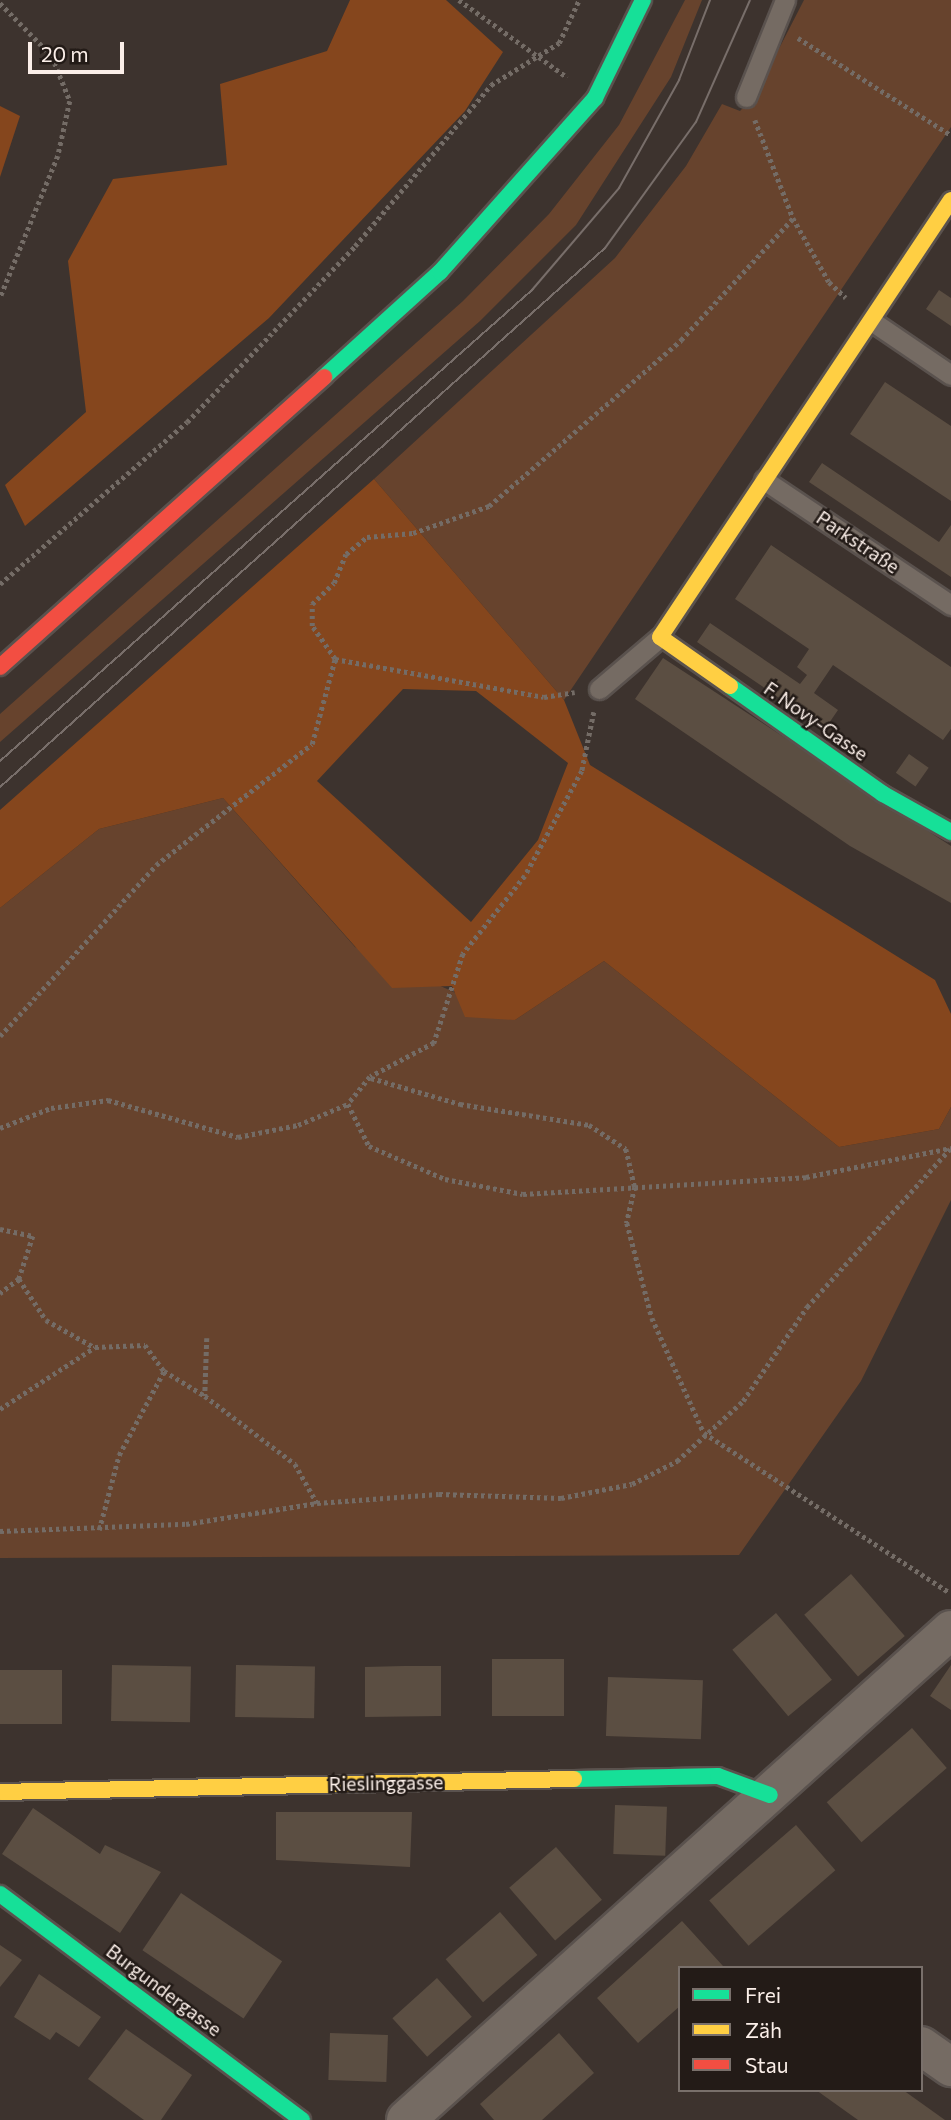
<!DOCTYPE html>
<html>
<head>
<meta charset="utf-8">
<style>
  body { margin:0 }
  #map { position:relative; width:951px; height:2120px; overflow:hidden; background:#3d332e; font-family:Commissioner,sans-serif }
  div>[style] { position:absolute }
  .green>* { inset:0; background:#67432d }
  .forest>* { inset:0; background:#85461d }
  .building>* { inset:0; background:#5b4e42; transform-origin:0 0 }
  .path>* { height:4.5px; margin-top:-2.25px; transform-origin:0; background:repeating-linear-gradient(90deg,#746c66 0 3.5px,transparent 0 7px) }
  .roads { filter:drop-shadow(2px 0 #5a524e) drop-shadow(-2px 0 #5a524e) drop-shadow(0 2px #5a524e) drop-shadow(0 -2px #5a524e) }
  .lane>* { height:19px; margin:-9.5px; padding:0 9.5px; transform-origin:9.5px; border-radius:9.5px; background:#756b63 }
  .street>* { height:38px; margin:-19px; padding:0 19px; transform-origin:19px; border-radius:19px; background:#756b63 }
  .fast>* { height:16px; margin:-8px; padding:0 8px; transform-origin:8px; border-radius:8px; background:#16e098 }
  .slow>* { height:16px; margin:-8px; padding:0 8px; transform-origin:8px; border-radius:8px; background:#ffcf43 }
  .jam>* { height:16px; margin:-8px; padding:0 8px; transform-origin:8px; border-radius:8px; background:#f24e42 }
  .tram>* { height:2px; margin:-1px; padding:0 1px; transform-origin:1px; border-radius:1px; background:#786e6a }
  span { translate:-50% -50%; white-space:nowrap; text-align:center; line-height:1.15; -webkit-text-stroke:5px #231b17; paint-order:stroke }
  .street-label { font-size:19px; color:#fbefe9 }
  .legend { position:absolute; left:678px; top:1966px; width:245px; height:126px; box-sizing:border-box; background:#231b17; border:2px solid #79706b; margin:0; padding:9px 12px; list-style:none; font-size:21px; color:#fbefe9 }
  .legend li { display:flex; align-items:center; gap:14px; height:35px }
  .legend b { width:35px; border:2px solid #79706b }
  .scale { position:absolute; left:28px; top:42px; width:96px; height:32px; box-sizing:border-box; border:4px solid #fbefe9; border-top:0; padding-left:9px; font-size:21px; line-height:24px; white-space:nowrap; color:#fbefe9; -webkit-text-stroke:5px #231b17; paint-order:stroke }
</style>
</head>
<body>
<div id="map">
  <div class="green">
    <i style="clip-path:polygon(685px 0,702px 0,671px 77px,576px 225px,480px 321px,0 742px,0 714px,463px 301px,549px 214px,619px 125px)"></i>
    <i style="clip-path:polygon(804px 0,951px 0,951px 127px,564px 700px,374px 479px,615px 258px,686px 166px,722px 104px,740px 111px,755px 95px)"></i>
    <i style="clip-path:polygon(223px 798px,355px 947px,515px 1020px,604px 961px,839px 1147px,939px 1129px,951px 1107px,951px 1200px,861px 1381px,739px 1555px,0 1558px,0 908px,99px 829px)"></i>
  </div>
  <div class="forest">
    <i style="clip-path:polygon(350px 0,446px 0,503px 52px,465px 111px,269px 318px,25px 526px,5px 485px,86px 412px,68px 261px,113px 179px,227px 165px,220px 84px,327px 51px)"></i>
    <i style="clip-path:polygon(0 106px,20px 116px,0 177px)"></i>
    <i style="clip-path:polygon(evenodd,374px 479px,564px 700px,590px 765px,935px 980px,951px 1014px,951px 1107px,939px 1129px,839px 1147px,604px 961px,515px 1020px,465px 1017px,452px 986px,392px 988px,223px 798px,99px 829px,0 908px,0 810px,374px 479px,403px 689px,476px 691px,568px 763px,538px 840px,471px 922px,317px 781px,403px 689px)"></i>
  </div>
  <div class="building">
    <i style="clip-path:polygon(939px 290px,951px 298px,951px 326px,926px 309px)"></i>
    <i style="clip-path:polygon(885px 382px,951px 426px,951px 501px,850px 434px)"></i>
    <i style="clip-path:polygon(822px 463px,939px 542px,951px 525px,951px 577px,809px 482px)"></i>
    <i style="clip-path:polygon(771px 545px,951px 667px,951px 729px,943px 740px,833px 665px,814px 693px,838px 710px,825px 729px,697px 642px,710px 623px,800px 684px,807px 675px,797px 667px,809px 649px,735px 599px)"></i>
    <i style="clip-path:polygon(663px 658px,951px 846px,951px 903px,850px 846px,635px 699px)"></i>
    <i style="left:909px;top:754px;width:24px;height:23px;rotate:35deg"></i>
    <i style="left:851px;top:1574px;width:82px;height:62px;rotate:49deg"></i>
    <i style="left:776px;top:1613px;width:87px;height:57px;rotate:50deg"></i>
    <i style="left:492px;top:1659px;width:72px;height:57px"></i>
    <i style="left:112px;top:1665px;width:79px;height:56px;rotate:1deg"></i>
    <i style="left:236px;top:1665px;width:79px;height:52px;rotate:1deg"></i>
    <i style="clip-path:polygon(951px 1665px,951px 1710px,930px 1696px)"></i>
    <i style="clip-path:polygon(404px 1666px,441px 1666px,441px 1716px,365px 1717px,365px 1667px)"></i>
    <i style="left:0;top:1670px;width:62px;height:54px"></i>
    <i style="left:608px;top:1677px;width:95px;height:59px;rotate:2deg"></i>
    <i style="left:912px;top:1728px;width:53px;height:113px;rotate:49deg"></i>
    <i style="left:615px;top:1805px;width:52px;height:49px;rotate:2deg"></i>
    <i style="clip-path:polygon(33px 1808px,100px 1854px,105px 1845px,161px 1872px,120px 1933px,2px 1854px)"></i>
    <i style="clip-path:polygon(276px 1812px,412px 1812px,410px 1867px,276px 1860px)"></i>
    <i style="left:796px;top:1825px;width:60px;height:115px;rotate:49deg"></i>
    <i style="left:556px;top:1847px;width:70px;height:62px;rotate:49deg"></i>
    <i style="left:181px;top:1893px;width:122px;height:69px;rotate:34deg"></i>
    <i style="left:500px;top:1912px;width:57px;height:72px;rotate:49deg"></i>
    <i style="clip-path:polygon(682px 1921px,723px 1966px,680px 1968px,680px 2006px,638px 2043px,597px 1998px)"></i>
    <i style="clip-path:polygon(0 1945px,22px 1960px,0 1987px)"></i>
    <i style="clip-path:polygon(39px 1974px,101px 2017px,79px 2047px,56px 2032px,50px 2040px,14px 2017px)"></i>
    <i style="left:437px;top:1978px;width:52px;height:60px;rotate:48deg"></i>
    <i style="clip-path:polygon(126px 2029px,192px 2075px,161px 2120px,144px 2120px,88px 2079px)"></i>
    <i style="left:330px;top:2033px;width:58px;height:47px;rotate:2deg"></i>
    <i style="clip-path:polygon(559px 2033px,594px 2073px,542px 2120px,494px 2120px,480px 2104px)"></i>
    <i style="clip-path:polygon(816px 2090px,903px 2090px,945px 2120px,858px 2120px)"></i>
  </div>
  <div class="path">
    <i style="left:459px;top:0;width:133px;rotate:35.5deg"></i>
    <i style="left:0;top:3px;width:74px;rotate:45.5deg"></i>
    <i style="left:52px;top:56px;width:48px;rotate:68.2deg"></i>
    <i style="left:70px;top:101px;width:56px;rotate:102.3deg"></i>
    <i style="left:58px;top:156px;width:153px;rotate:112.2deg"></i>
    <i style="left:798px;top:38px;width:181px;rotate:32.4deg"></i>
    <i style="left:755px;top:120px;width:105px;rotate:68.8deg"></i>
    <i style="left:793px;top:218px;width:73px;rotate:60.6deg"></i>
    <i style="left:829px;top:282px;width:23px;rotate:43deg"></i>
    <i style="left:0;top:584px;width:247px;rotate:-40.9deg"></i>
    <i style="left:187px;top:422px;width:243px;rotate:-46.3deg"></i>
    <i style="left:355px;top:246px;width:211px;rotate:-49.8deg"></i>
    <i style="left:491px;top:85px;width:80px;rotate:-31.7deg"></i>
    <i style="left:559px;top:43px;width:47px;rotate:-65.1deg"></i>
    <i style="left:335px;top:659px;width:212px;rotate:10.3deg"></i>
    <i style="left:544px;top:697px;width:31px;rotate:-9deg"></i>
    <i style="left:594px;top:712px;width:60px;rotate:101.5deg"></i>
    <i style="left:582px;top:771px;width:119px;rotate:118.5deg"></i>
    <i style="left:525px;top:876px;width:100px;rotate:128.5deg"></i>
    <i style="left:463px;top:954px;width:94px;rotate:108deg"></i>
    <i style="left:434px;top:1043px;width:72px;rotate:152deg"></i>
    <i style="left:370px;top:1077px;width:35px;rotate:129deg"></i>
    <i style="left:348px;top:1104px;width:47px;rotate:63.4deg"></i>
    <i style="left:369px;top:1146px;width:83px;rotate:23.5deg"></i>
    <i style="left:445px;top:1179px;width:79px;rotate:10.9deg"></i>
    <i style="left:523px;top:1194px;width:284px;rotate:-3.4deg"></i>
    <i style="left:806px;top:1177px;width:148px;rotate:-11.3deg"></i>
    <i style="left:0;top:1036px;width:231px;rotate:-47.6deg"></i>
    <i style="left:156px;top:865px;width:197px;rotate:-37.8deg"></i>
    <i style="left:312px;top:744px;width:88px;rotate:-74.9deg"></i>
    <i style="left:335px;top:659px;width:40px;rotate:-124.9deg"></i>
    <i style="left:312px;top:626px;width:22px;rotate:-90deg"></i>
    <i style="left:312px;top:604px;width:30px;rotate:-44deg"></i>
    <i style="left:334px;top:583px;width:31px;rotate:-68deg"></i>
    <i style="left:346px;top:554px;width:27px;rotate:-39deg"></i>
    <i style="left:367px;top:537px;width:46px;rotate:-5deg"></i>
    <i style="left:413px;top:533px;width:81px;rotate:-19.6deg"></i>
    <i style="left:489px;top:506px;width:254px;rotate:-40.8deg"></i>
    <i style="left:681px;top:340px;width:166px;rotate:-47.4deg"></i>
    <i style="left:371px;top:1078px;width:93px;rotate:16.3deg"></i>
    <i style="left:460px;top:1104px;width:131px;rotate:9.2deg"></i>
    <i style="left:589px;top:1125px;width:44px;rotate:33deg"></i>
    <i style="left:626px;top:1149px;width:39px;rotate:77deg"></i>
    <i style="left:635px;top:1187px;width:37px;rotate:103deg"></i>
    <i style="left:627px;top:1223px;width:98px;rotate:75.3deg"></i>
    <i style="left:652px;top:1318px;width:126px;rotate:65.7deg"></i>
    <i style="left:704px;top:1433px;width:293px;rotate:33deg"></i>
    <i style="left:0;top:1128px;width:55px;rotate:-21.4deg"></i>
    <i style="left:51px;top:1108px;width:58px;rotate:-8deg"></i>
    <i style="left:108px;top:1100px;width:135px;rotate:15.9deg"></i>
    <i style="left:238px;top:1137px;width:61px;rotate:-11.3deg"></i>
    <i style="left:298px;top:1125px;width:54px;rotate:-22.8deg"></i>
    <i style="left:0;top:1229px;width:34px;rotate:12deg"></i>
    <i style="left:33px;top:1236px;width:45px;rotate:108deg"></i>
    <i style="left:19px;top:1279px;width:24px;rotate:142deg"></i>
    <i style="left:19px;top:1279px;width:49px;rotate:56.6deg"></i>
    <i style="left:46px;top:1320px;width:55px;rotate:29.4deg"></i>
    <i style="left:207px;top:1338px;width:58px;rotate:92deg"></i>
    <i style="left:205px;top:1396px;width:113px;rotate:37.1deg"></i>
    <i style="left:295px;top:1464px;width:45px;rotate:60.6deg"></i>
    <i style="left:0;top:1409px;width:113px;rotate:-33.1deg"></i>
    <i style="left:95px;top:1347px;width:50px;rotate:-2.3deg"></i>
    <i style="left:145px;top:1345px;width:32px;rotate:54deg"></i>
    <i style="left:99px;top:1530px;width:78px;rotate:-75.1deg"></i>
    <i style="left:119px;top:1455px;width:95px;rotate:-61.8deg"></i>
    <i style="left:164px;top:1371px;width:48px;rotate:31.4deg"></i>
    <i style="left:0;top:1531px;width:186px;rotate:-2.2deg"></i>
    <i style="left:186px;top:1524px;width:133px;rotate:-9.1deg"></i>
    <i style="left:317px;top:1503px;width:122px;rotate:-4.2deg"></i>
    <i style="left:439px;top:1494px;width:122px;rotate:1.9deg"></i>
    <i style="left:561px;top:1498px;width:72px;rotate:-11.2deg"></i>
    <i style="left:632px;top:1484px;width:51px;rotate:-27.1deg"></i>
    <i style="left:677px;top:1461px;width:89px;rotate:-42.3deg"></i>
    <i style="left:743px;top:1401px;width:114px;rotate:-55.8deg"></i>
    <i style="left:807px;top:1307px;width:213px;rotate:-47.9deg"></i>
  </div>
  <div class="roads">
    <div class="lane">
      <i style="left:746px;top:97px;width:105px;rotate:-68.1deg"></i>
      <i style="left:873px;top:322px;width:94px;rotate:34.2deg"></i>
      <i style="left:764px;top:480px;width:225px;rotate:33.8deg"></i>
      <i style="left:599px;top:689px;width:80px;rotate:-40.4deg"></i>
    </div>
    <div class="street">
      <i style="left:921px;top:2046px;width:37px;rotate:35deg"></i>
      <i style="left:406px;top:2120px;width:733px;rotate:-41.96deg"></i>
    </div>
    <div class="fast">
      <i style="left:324px;top:377px;width:156px;rotate:-42.2deg"></i>
      <i style="left:440px;top:272px;width:233px;rotate:-48.3deg"></i>
      <i style="left:595px;top:98px;width:109px;rotate:-63.9deg"></i>
      <i style="left:730px;top:686px;width:187px;rotate:35.2deg"></i>
      <i style="left:883px;top:794px;width:78px;rotate:29.2deg"></i>
      <i style="left:574px;top:1779px;width:144px;rotate:-1.2deg"></i>
      <i style="left:718px;top:1776px;width:55px;rotate:20.1deg"></i>
      <i style="left:0;top:1894px;width:377px;rotate:36.8deg"></i>
    </div>
    <div class="slow">
      <i style="left:730px;top:686px;width:85px;rotate:-145deg"></i>
      <i style="left:660px;top:637px;width:525px;rotate:-56.34deg"></i>
      <i style="left:0;top:1792px;width:574px;rotate:-1.3deg"></i>
    </div>
    <div class="jam">
      <i style="left:0;top:667px;width:435px;rotate:-41.8deg"></i>
    </div>
  </div>
  <div class="tram">
    <i style="left:0;top:761px;width:711px;rotate:-41.52deg"></i>
    <i style="left:532px;top:290px;width:134px;rotate:-49.5deg"></i>
    <i style="left:619px;top:188px;width:124px;rotate:-60.9deg"></i>
    <i style="left:679px;top:80px;width:86px;rotate:-68.8deg"></i>
    <i style="left:0;top:787px;width:810px;rotate:-41.7deg"></i>
    <i style="left:605px;top:248px;width:155px;rotate:-54.2deg"></i>
    <i style="left:696px;top:122px;width:133px;rotate:-66.1deg"></i>
  </div>
  <div class="street-label">
    <span style="left:858px;top:542px;rotate:34deg">Parkstraße</span>
    <span style="left:816px;top:721px;rotate:35deg">F. Novy-Gasse</span>
    <span style="left:386px;top:1783px;rotate:-1deg">Rieslinggasse</span>
    <span style="left:164px;top:1990px;rotate:37deg">Burgundergasse</span>
  </div>
  <ul class="legend">
  <li><b style="height:9px;background:#16e098"></b>Frei</li>
  <li><b style="height:9px;background:#ffcf43"></b>Zäh</li>
  <li><b style="height:9px;background:#f24e42"></b>Stau</li>
  </ul>
  <div class="scale">20 m</div>
</div>
</body>
</html>
